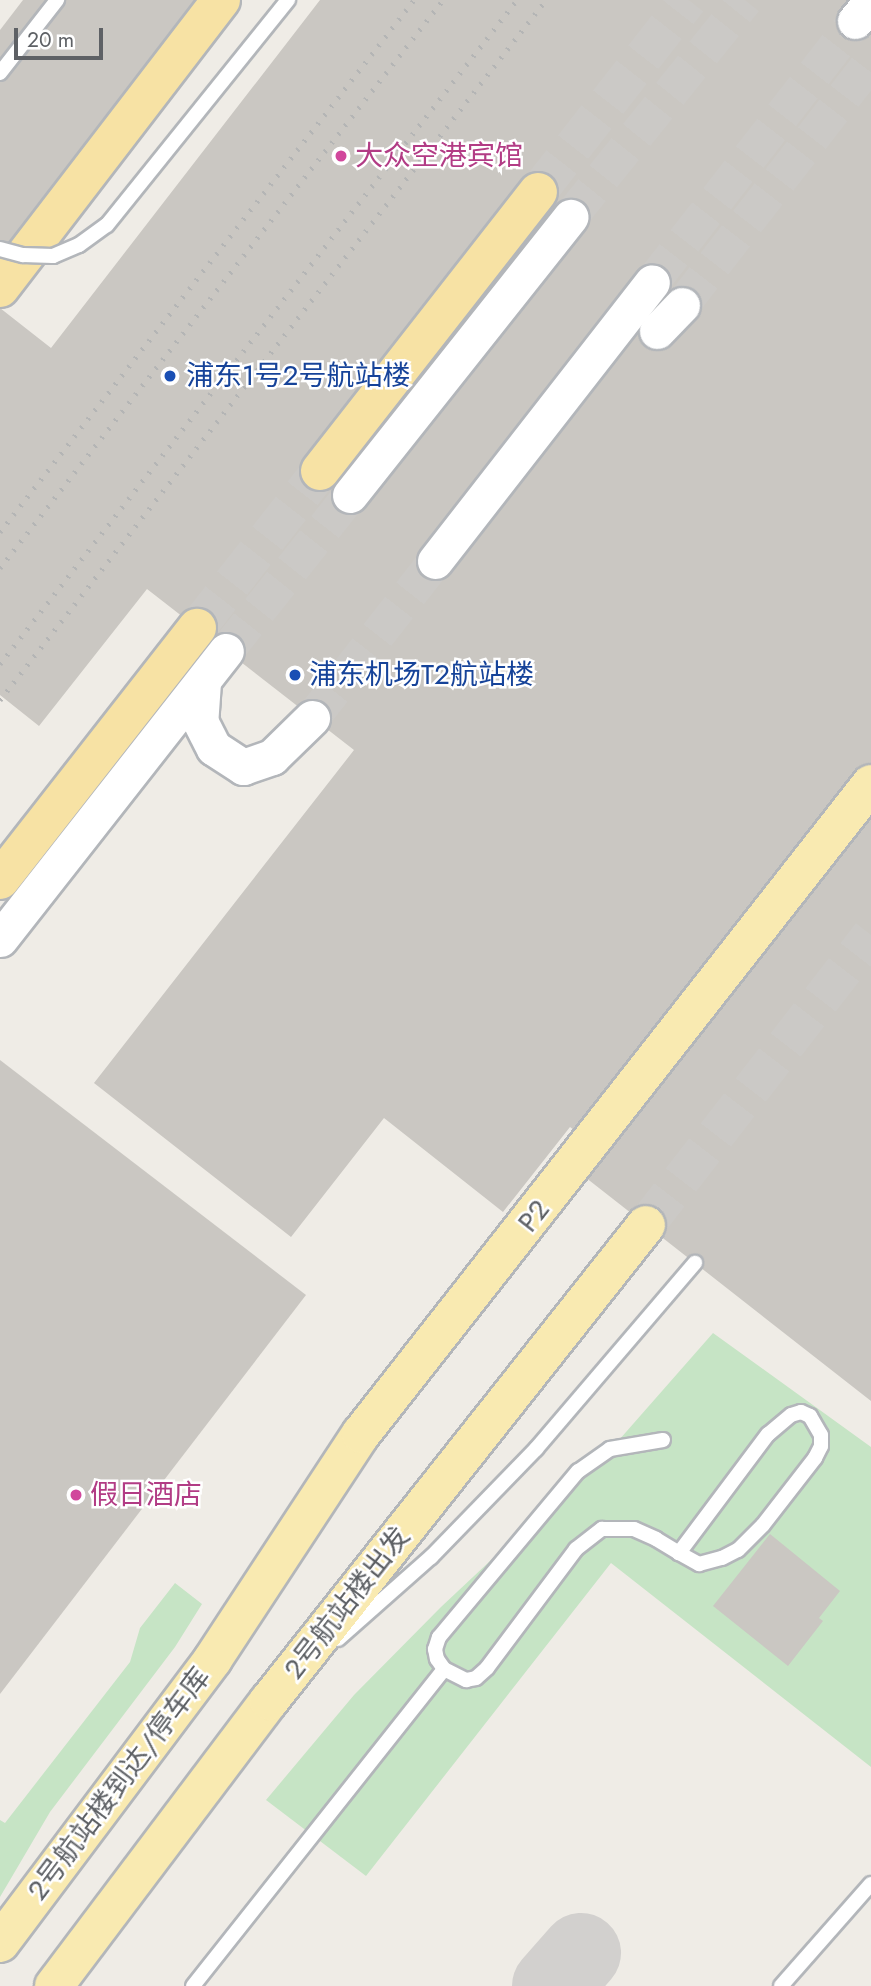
<!DOCTYPE html>
<html>
<head>
<meta charset="utf-8">
<style>
  body { margin:0 }
  #map { position:relative; width:871px; height:1986px; overflow:hidden; background:#efece6; font-family:Jost,"Noto Sans SC",sans-serif }
  div>[style] { position:absolute }
  .green>* { inset:0; background:#c6e4c5 }
  .taxiway>* { height:80px; margin:-40px; padding:0 40px; transform-origin:40px; border-radius:40px; background:#d2d0ce }
  .building>* { inset:0; background:#cac7c2 }
  .tertiary-tunnel>* { height:35px; margin-top:-17.5px; transform-origin:0; background:repeating-linear-gradient(90deg,#cbc9c6 0 35px,transparent 0 53px) }
  .primary-tunnel>* { height:38px; margin-top:-19px; transform-origin:0; background:repeating-linear-gradient(90deg,#cbc9c6 0 38px,transparent 0 57px) }
  .trunk-tunnel>* { height:38px; margin-top:-19px; transform-origin:0; background:repeating-linear-gradient(90deg,#cbc9c6 0 38px,transparent 0 57px) }
  .roads { filter:drop-shadow(2px 0 #b3b6ba) drop-shadow(-2px 0 #b3b6ba) drop-shadow(0 2px #b3b6ba) drop-shadow(0 -2px #b3b6ba) }
  .service>* { height:14px; margin:-7px; padding:0 7px; transform-origin:7px; border-radius:7px; background:#fff }
  .tertiary>* { height:35px; margin:-17.5px; padding:0 17.5px; transform-origin:17.5px; border-radius:17.5px; background:#fff }
  .primary>* { height:38px; margin:-19px; padding:0 19px; transform-origin:19px; border-radius:19px; background:#f9eab1 }
  .trunk>* { height:38px; margin:-19px; padding:0 19px; transform-origin:19px; border-radius:19px; background:#f7e2a4 }
  .rail>* { height:5px; margin-top:-2.5px; transform-origin:0; background:repeating-linear-gradient(90deg,#b4b5b5 0 2px,transparent 0 11px) }
  .bridges { filter:drop-shadow(2px 0 #b3b6ba) drop-shadow(-2px 0 #b3b6ba) drop-shadow(0 2px #b3b6ba) drop-shadow(0 -2px #b3b6ba) }
  .service-bridge>* { height:14px; margin:-7px; padding:0 7px; transform-origin:7px; border-radius:7px; background:#fff }
  .dots>* { width:19px; height:19px; translate:-50% -50%; box-sizing:border-box; border:4px solid #fff; border-radius:50% }
  span { translate:-50% -50%; white-space:nowrap; text-align:center; line-height:1.15; -webkit-text-stroke:5px #fff; paint-order:stroke }
  .hotel-label { font-size:28px; color:#b23c85 }
  .left { translate:0 -50%; text-align:left }
  .transit-label { font-size:28px; color:#164399 }
  .street-label { font-size:28px; color:#5e6165 }
  .scale { position:absolute; left:14px; top:28px; width:89px; height:32px; box-sizing:border-box; border:4px solid #5e6165; border-top:0; padding-left:9px; font-size:21px; line-height:24px; white-space:nowrap; color:#5e6165; -webkit-text-stroke:5px #fff; paint-order:stroke }
</style>
</head>
<body>
<div id="map">
  <div class="green">
    <i style="clip-path:polygon(713px 1333px,871px 1447px,871px 1767px,611px 1563px,366px 1876px,266px 1800px,354px 1695px,441px 1607px,619px 1440px)"></i>
    <i style="clip-path:polygon(175px 1583px,202px 1604px,175px 1647px,50px 1812px,0 1897px,0 1820px,5px 1823px,130px 1662px,140px 1628px)"></i>
  </div>
  <div class="taxiway">
    <i style="left:552px;top:1986px;width:44px;rotate:-48.7deg"></i>
  </div>
  <div class="building">
    <i style="clip-path:polygon(23px 0,232px 0,0 296px,0 30px)"></i>
    <i style="clip-path:polygon(320px 0,871px 0,871px 1401px,576px 1170px,595px 1146px,570px 1127px,503px 1212px,384px 1118px,291px 1237px,94px 1083px,354px 750px,147px 589px,39px 726px,0 695px,0 308px,51px 348px)"></i>
    <i style="clip-path:polygon(0 1060px,306px 1295px,0 1694px)"></i>
    <i style="clip-path:polygon(770px 1534px,840px 1591px,819px 1618px,823px 1621px,788px 1666px,713px 1606px)"></i>
  </div>
  <div class="tertiary-tunnel">
    <i style="left:570px;top:217px;width:279px;rotate:-51.1deg"></i>
    <i style="left:652px;top:282px;width:331px;rotate:-52.1deg"></i>
    <i style="left:682px;top:305px;width:309px;rotate:-52.2deg"></i>
    <i style="left:226px;top:651px;width:199px;rotate:-51.5deg"></i>
    <i style="left:312px;top:718px;width:199px;rotate:-51.9deg"></i>
  </div>
  <div class="primary-tunnel">
    <i style="left:646px;top:1225px;width:367px;rotate:-52.2deg"></i>
  </div>
  <div class="trunk-tunnel">
    <i style="left:538px;top:192px;width:244px;rotate:-52deg"></i>
    <i style="left:197px;top:628px;width:199px;rotate:-51.9deg"></i>
  </div>
  <div class="roads">
    <div class="service">
      <i style="left:0;top:73px;width:93px;rotate:-52deg"></i>
      <i style="left:663px;top:1440px;width:54px;rotate:170.4deg"></i>
      <i style="left:610px;top:1449px;width:39px;rotate:145deg"></i>
      <i style="left:578px;top:1471px;width:217px;rotate:129.9deg"></i>
      <i style="left:439px;top:1637px;width:13px;rotate:108deg"></i>
      <i style="left:435px;top:1649px;width:10px;rotate:79deg"></i>
      <i style="left:437px;top:1659px;width:12px;rotate:55deg"></i>
      <i style="left:444px;top:1669px;width:25px;rotate:27deg"></i>
      <i style="left:466px;top:1680px;width:10px;rotate:-11deg"></i>
      <i style="left:476px;top:1678px;width:15px;rotate:-42deg"></i>
      <i style="left:487px;top:1668px;width:149px;rotate:-53.2deg"></i>
      <i style="left:576px;top:1549px;width:33px;rotate:-38deg"></i>
      <i style="left:602px;top:1529px;width:32px"></i>
      <i style="left:634px;top:1529px;width:24px;rotate:24deg"></i>
      <i style="left:656px;top:1539px;width:27px;rotate:31deg"></i>
      <i style="left:679px;top:1553px;width:23px;rotate:29deg"></i>
      <i style="left:699px;top:1564px;width:24px;rotate:-15deg"></i>
      <i style="left:722px;top:1558px;width:18px;rotate:-27deg"></i>
      <i style="left:738px;top:1550px;width:35px;rotate:-45deg"></i>
      <i style="left:763px;top:1525px;width:85px;rotate:-52.2deg"></i>
      <i style="left:815px;top:1458px;width:13px;rotate:-63deg"></i>
      <i style="left:821px;top:1446px;width:11px;rotate:-90deg"></i>
      <i style="left:821px;top:1435px;width:22px;rotate:-120deg"></i>
      <i style="left:810px;top:1416px;width:10px;rotate:-156deg"></i>
      <i style="left:801px;top:1412px;width:10px;rotate:163deg"></i>
      <i style="left:791px;top:1415px;width:30px;rotate:140deg"></i>
      <i style="left:768px;top:1434px;width:149px;rotate:126.8deg"></i>
      <i style="left:338px;top:1639px;width:124px;rotate:-41.4deg"></i>
      <i style="left:431px;top:1557px;width:151px;rotate:-45.8deg"></i>
      <i style="left:536px;top:1449px;width:245px;rotate:-49.5deg"></i>
      <i style="left:193px;top:1986px;width:404px;rotate:-51.6deg"></i>
      <i style="left:781px;top:1986px;width:136px;rotate:-48.6deg"></i>
    </div>
    <div class="tertiary">
      <i style="left:855px;top:21px;width:26px;rotate:-51deg"></i>
      <i style="left:657px;top:331px;width:36px;rotate:-46deg"></i>
      <i style="left:350px;top:495px;width:355px;rotate:-51.6deg"></i>
      <i style="left:435px;top:561px;width:353px;rotate:-52.1deg"></i>
      <i style="left:203px;top:682px;width:39px;rotate:94deg"></i>
      <i style="left:200px;top:721px;width:30px;rotate:63deg"></i>
      <i style="left:214px;top:748px;width:35px;rotate:33deg"></i>
      <i style="left:243px;top:767px;width:31px;rotate:-19deg"></i>
      <i style="left:272px;top:757px;width:56px;rotate:-44.3deg"></i>
      <i style="left:0;top:939px;width:366px;rotate:-51.9deg"></i>
    </div>
    <div class="primary">
      <i style="left:0;top:1943px;width:355px;rotate:-53.1deg"></i>
      <i style="left:213px;top:1659px;width:269px;rotate:-56.7deg"></i>
      <i style="left:361px;top:1434px;width:826px;rotate:-51.88deg"></i>
      <i style="left:54px;top:1986px;width:357px;rotate:-53deg"></i>
      <i style="left:269px;top:1701px;width:607px;rotate:-51.62deg"></i>
    </div>
    <div class="trunk">
      <i style="left:0;top:288px;width:363px;rotate:-52.5deg"></i>
      <i style="left:320px;top:471px;width:354px;rotate:-52deg"></i>
      <i style="left:0;top:880px;width:320px;rotate:-52deg"></i>
    </div>
  </div>
  <div class="rail">
    <i style="left:0;top:532px;width:674px;rotate:-52.11deg"></i>
    <i style="left:0;top:568px;width:720px;rotate:-52.05deg"></i>
    <i style="left:0;top:664px;width:842px;rotate:-52.1deg"></i>
    <i style="left:0;top:700px;width:888px;rotate:-52.05deg"></i>
  </div>
  <div class="bridges">
    <div class="service-bridge">
      <i style="left:0;top:249px;width:24px;rotate:15deg"></i>
      <i style="left:23px;top:255px;width:30px;rotate:2deg"></i>
      <i style="left:53px;top:256px;width:28px;rotate:-23deg"></i>
      <i style="left:79px;top:245px;width:34px;rotate:-36deg"></i>
      <i style="left:107px;top:225px;width:289px;rotate:-51.2deg"></i>
    </div>
  </div>
  <div class="dots">
    <i style="left:341px;top:156px;background:#d1479c"></i>
    <i style="left:170px;top:376px;background:#1a4fb4"></i>
    <i style="left:295px;top:675px;background:#1a4fb4"></i>
    <i style="left:76px;top:1495px;background:#d1479c"></i>
  </div>
  <div class="hotel-label">
    <span class="left" style="left:355px;top:156px">大众空港宾馆</span>
    <span class="left" style="left:90px;top:1495px">假日酒店</span>
  </div>
  <div class="transit-label">
    <span class="left" style="left:186px;top:376px">浦东1号2号航站楼</span>
    <span class="left" style="left:309px;top:675px">浦东机场T2航站楼</span>
  </div>
  <div class="street-label">
    <span style="left:534px;top:1216px;rotate:-52deg">P2</span>
    <span style="left:347px;top:1603px;rotate:-52deg">2号航站楼出发</span>
    <span style="left:119px;top:1784px;rotate:-53deg">2号航站楼到达/停车库</span>
  </div>
  <div class="scale">20 m</div>
</div>
</body>
</html>
